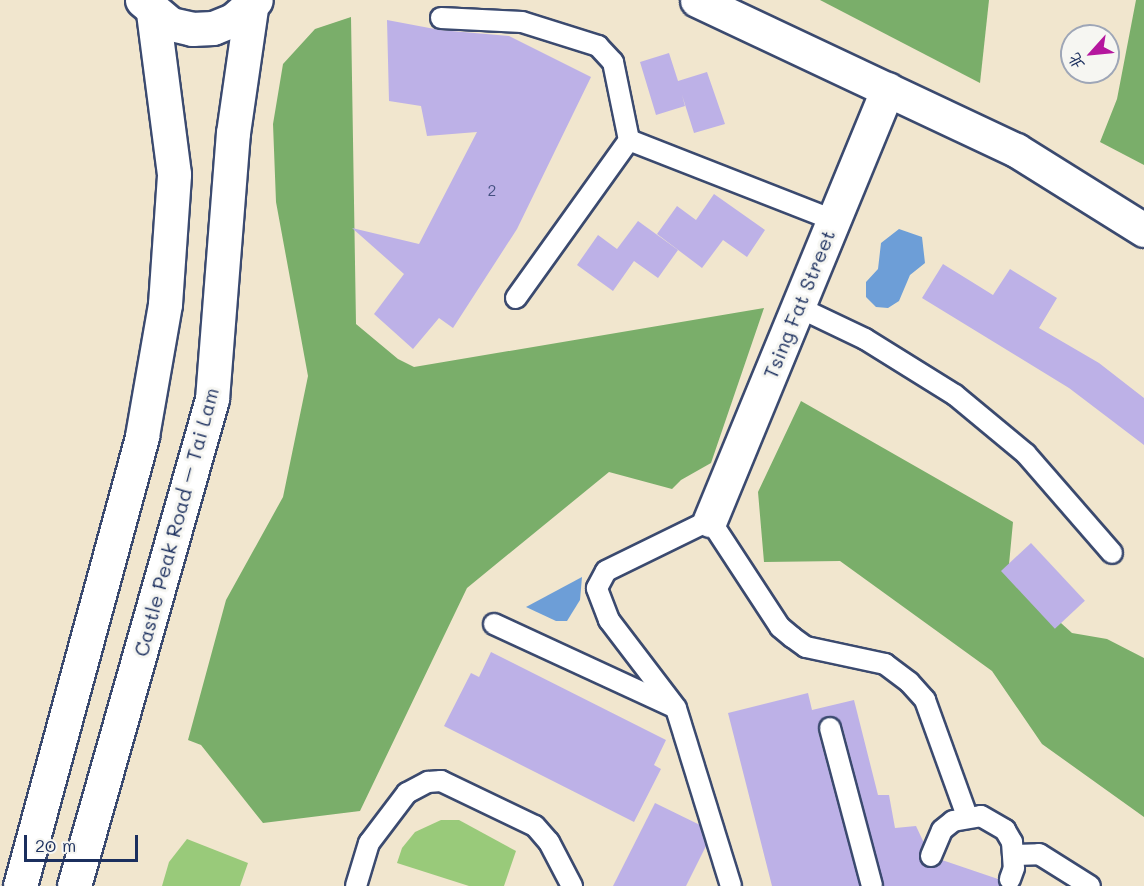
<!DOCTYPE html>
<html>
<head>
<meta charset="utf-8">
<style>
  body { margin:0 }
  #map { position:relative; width:1144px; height:886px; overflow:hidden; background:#f1e6ce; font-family:Mali,"LXGW WenKai TC",sans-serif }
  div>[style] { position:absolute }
  .green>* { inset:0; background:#99ca7a }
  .forest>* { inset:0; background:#7aae6a }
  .water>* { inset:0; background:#6d9ed7 }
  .building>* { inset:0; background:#bdb1e7; transform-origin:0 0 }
  .roads { filter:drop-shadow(2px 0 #3b4a6f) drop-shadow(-2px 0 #3b4a6f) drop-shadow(0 2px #3b4a6f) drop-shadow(0 -2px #3b4a6f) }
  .service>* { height:20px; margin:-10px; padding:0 10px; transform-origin:10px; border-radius:10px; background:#fff }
  .minor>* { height:33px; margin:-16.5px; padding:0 16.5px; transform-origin:16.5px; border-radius:16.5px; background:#fff }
  .primary>* { height:33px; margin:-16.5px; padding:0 16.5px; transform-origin:16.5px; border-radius:16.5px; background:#fff }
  span { translate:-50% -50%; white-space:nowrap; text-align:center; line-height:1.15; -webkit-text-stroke:6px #f6f6f2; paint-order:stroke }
  .number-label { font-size:16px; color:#445080 }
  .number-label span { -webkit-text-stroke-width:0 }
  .street-label { font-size:20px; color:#1b2f5e }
  .north { position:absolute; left:1060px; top:24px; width:60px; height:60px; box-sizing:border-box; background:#f6f6f2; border:2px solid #9ea6b7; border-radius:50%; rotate:243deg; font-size:16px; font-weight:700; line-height:24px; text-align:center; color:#1b2f5e }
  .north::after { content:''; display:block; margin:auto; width:21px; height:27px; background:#b5179e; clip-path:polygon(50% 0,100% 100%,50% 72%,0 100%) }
  .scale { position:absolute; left:24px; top:835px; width:114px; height:27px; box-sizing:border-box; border:3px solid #1b2f5e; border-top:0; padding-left:8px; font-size:18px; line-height:21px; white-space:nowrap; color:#1b2f5e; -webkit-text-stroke:4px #f6f6f2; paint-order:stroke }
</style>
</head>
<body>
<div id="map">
  <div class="green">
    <i style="clip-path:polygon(441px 820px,459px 820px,516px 851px,504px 886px,469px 886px,397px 863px,402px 848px,415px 832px)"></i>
    <i style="clip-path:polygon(187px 839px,248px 863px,240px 886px,162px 886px,169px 862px)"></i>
  </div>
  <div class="forest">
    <i style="clip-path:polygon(820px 0,989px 0,980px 83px)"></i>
    <i style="clip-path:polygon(1136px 0,1144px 0,1144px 165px,1100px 142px,1117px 99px)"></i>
    <i style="clip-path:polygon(351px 17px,356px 324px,398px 359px,414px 367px,764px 308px,711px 463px,681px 480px,672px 489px,609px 472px,467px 588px,360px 811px,263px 823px,201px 745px,188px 740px,226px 600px,283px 497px,308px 376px,276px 202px,273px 124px,283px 64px,315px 29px)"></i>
    <i style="clip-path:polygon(801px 401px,1013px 522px,1008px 575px,1072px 633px,1107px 639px,1144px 658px,1144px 817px,1042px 744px,992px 671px,840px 561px,764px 562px,758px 492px)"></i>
  </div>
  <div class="water">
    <i style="clip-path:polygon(899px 229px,922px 237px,925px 263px,910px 275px,899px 301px,888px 308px,876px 307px,866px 297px,866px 282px,878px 269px,881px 243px)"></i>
    <i style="clip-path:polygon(582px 577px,580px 600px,567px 621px,556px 621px,526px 607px)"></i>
  </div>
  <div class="building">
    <i style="clip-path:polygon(387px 20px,440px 30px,509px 36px,591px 77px,517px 229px,453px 328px,439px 318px,413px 349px,374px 314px,404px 274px,352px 228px,419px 244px,477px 132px,427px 136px,421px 106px,389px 101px)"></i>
    <i style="clip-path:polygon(669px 53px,678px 81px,707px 72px,725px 124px,694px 133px,682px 95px,685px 106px,656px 115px,640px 62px)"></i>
    <i style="clip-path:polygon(714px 194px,765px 230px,747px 257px,723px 240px,702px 268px,657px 234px,677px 206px,696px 220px)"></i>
    <i style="clip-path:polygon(638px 221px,678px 250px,658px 278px,634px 261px,613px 291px,577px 265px,598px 235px,617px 249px)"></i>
    <i style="clip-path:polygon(943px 264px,993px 295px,1010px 269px,1057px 298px,1039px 328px,1099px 363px,1144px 398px,1144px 445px,1069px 388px,922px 298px)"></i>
    <i style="left:1031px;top:543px;width:79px;height:41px;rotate:47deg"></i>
    <i style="clip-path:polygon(491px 652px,666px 740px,654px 765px,661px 769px,634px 822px,444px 726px,471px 673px,479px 677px)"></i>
    <i style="clip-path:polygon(808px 693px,812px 710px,854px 700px,878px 795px,889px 795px,895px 828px,916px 826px,924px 843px,919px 857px,922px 864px,933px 868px,942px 860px,998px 879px,1000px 886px,884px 886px,842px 725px,838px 719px,828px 716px,821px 720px,818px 731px,860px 886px,772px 886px,728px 713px)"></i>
    <i style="clip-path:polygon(655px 803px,700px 825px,706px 846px,686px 886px,613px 886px)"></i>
  </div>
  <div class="roads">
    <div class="service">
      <i style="left:441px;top:18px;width:81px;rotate:2.8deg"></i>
      <i style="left:522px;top:22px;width:80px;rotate:17.5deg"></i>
      <i style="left:598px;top:46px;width:22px;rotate:47deg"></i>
      <i style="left:613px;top:62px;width:80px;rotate:78.4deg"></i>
      <i style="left:516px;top:298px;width:194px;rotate:-54.4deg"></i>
      <i style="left:629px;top:140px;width:219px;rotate:21.4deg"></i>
      <i style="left:798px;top:307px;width:74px;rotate:25.5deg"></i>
      <i style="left:865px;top:339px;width:106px;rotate:31.9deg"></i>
      <i style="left:955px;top:395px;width:92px;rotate:39.7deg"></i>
      <i style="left:1026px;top:454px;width:131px;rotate:49deg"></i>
      <i style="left:494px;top:624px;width:198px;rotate:24.8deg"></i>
      <i style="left:830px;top:728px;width:163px;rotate:75.1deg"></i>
      <i style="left:1015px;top:855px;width:24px;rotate:-2deg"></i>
      <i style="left:1039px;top:854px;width:60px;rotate:32.1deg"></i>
      <i style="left:931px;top:856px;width:28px;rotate:-67deg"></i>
      <i style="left:942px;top:830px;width:14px;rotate:-39deg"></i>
      <i style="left:953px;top:821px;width:28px;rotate:-10deg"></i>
      <i style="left:981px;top:816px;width:28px;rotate:30deg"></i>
      <i style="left:1005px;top:830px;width:14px;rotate:60deg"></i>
      <i style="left:1012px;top:842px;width:26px;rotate:86deg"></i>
      <i style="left:1014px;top:868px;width:12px;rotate:110deg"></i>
      <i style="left:356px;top:886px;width:45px;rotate:-73.2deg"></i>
      <i style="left:369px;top:843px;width:63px;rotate:-52.8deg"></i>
      <i style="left:407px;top:793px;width:24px;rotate:-28deg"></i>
      <i style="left:428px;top:782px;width:13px;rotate:-4deg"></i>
      <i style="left:441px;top:781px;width:104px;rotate:25.6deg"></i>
      <i style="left:535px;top:826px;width:21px;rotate:49deg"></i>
      <i style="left:549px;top:842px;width:50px;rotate:62.4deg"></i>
      <i style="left:731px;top:886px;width:186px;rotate:-107.2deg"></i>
      <i style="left:676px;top:708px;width:111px;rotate:-127.3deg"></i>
      <i style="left:609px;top:620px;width:34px;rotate:-111deg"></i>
      <i style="left:597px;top:588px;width:19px;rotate:-62deg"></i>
      <i style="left:606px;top:571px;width:116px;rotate:-26.1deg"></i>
      <i style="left:710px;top:520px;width:128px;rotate:56.8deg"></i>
      <i style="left:780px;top:627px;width:16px;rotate:40deg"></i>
      <i style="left:792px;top:637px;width:17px;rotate:36deg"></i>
      <i style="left:806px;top:647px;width:81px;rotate:12.1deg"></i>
      <i style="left:885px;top:664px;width:30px;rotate:37deg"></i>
      <i style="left:909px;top:682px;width:24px;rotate:48deg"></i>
      <i style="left:925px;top:700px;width:123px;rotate:70.1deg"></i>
    </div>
    <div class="minor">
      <i style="left:697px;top:0;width:353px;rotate:25.2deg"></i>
      <i style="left:1016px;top:150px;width:151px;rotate:32deg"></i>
      <i style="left:710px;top:520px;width:466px;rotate:-67.6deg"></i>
    </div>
    <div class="primary">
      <i style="left:142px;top:0;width:38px;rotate:40deg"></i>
      <i style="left:171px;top:24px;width:22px;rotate:13deg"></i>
      <i style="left:192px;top:29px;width:21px;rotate:-3deg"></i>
      <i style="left:213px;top:28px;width:22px;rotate:-22deg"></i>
      <i style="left:233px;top:20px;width:30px;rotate:-41deg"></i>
      <i style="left:20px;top:886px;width:466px;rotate:-74.8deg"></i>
      <i style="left:142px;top:436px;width:134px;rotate:-80.1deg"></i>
      <i style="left:165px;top:304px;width:130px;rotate:-86deg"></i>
      <i style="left:174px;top:174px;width:163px;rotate:-97.4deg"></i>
      <i style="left:74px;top:886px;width:506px;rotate:-74.18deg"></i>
      <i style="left:212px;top:399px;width:267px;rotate:-85.5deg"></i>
      <i style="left:233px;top:133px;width:126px;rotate:-81.8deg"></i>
    </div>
  </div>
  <div class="number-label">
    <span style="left:492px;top:190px">2</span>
  </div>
  <div class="street-label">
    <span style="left:799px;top:304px;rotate:-68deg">Tsing Fat Street</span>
    <span style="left:176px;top:522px;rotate:-75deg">Castle Peak Road – Tai Lam</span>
  </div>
  <div class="north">北</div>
  <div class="scale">20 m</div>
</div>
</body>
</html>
